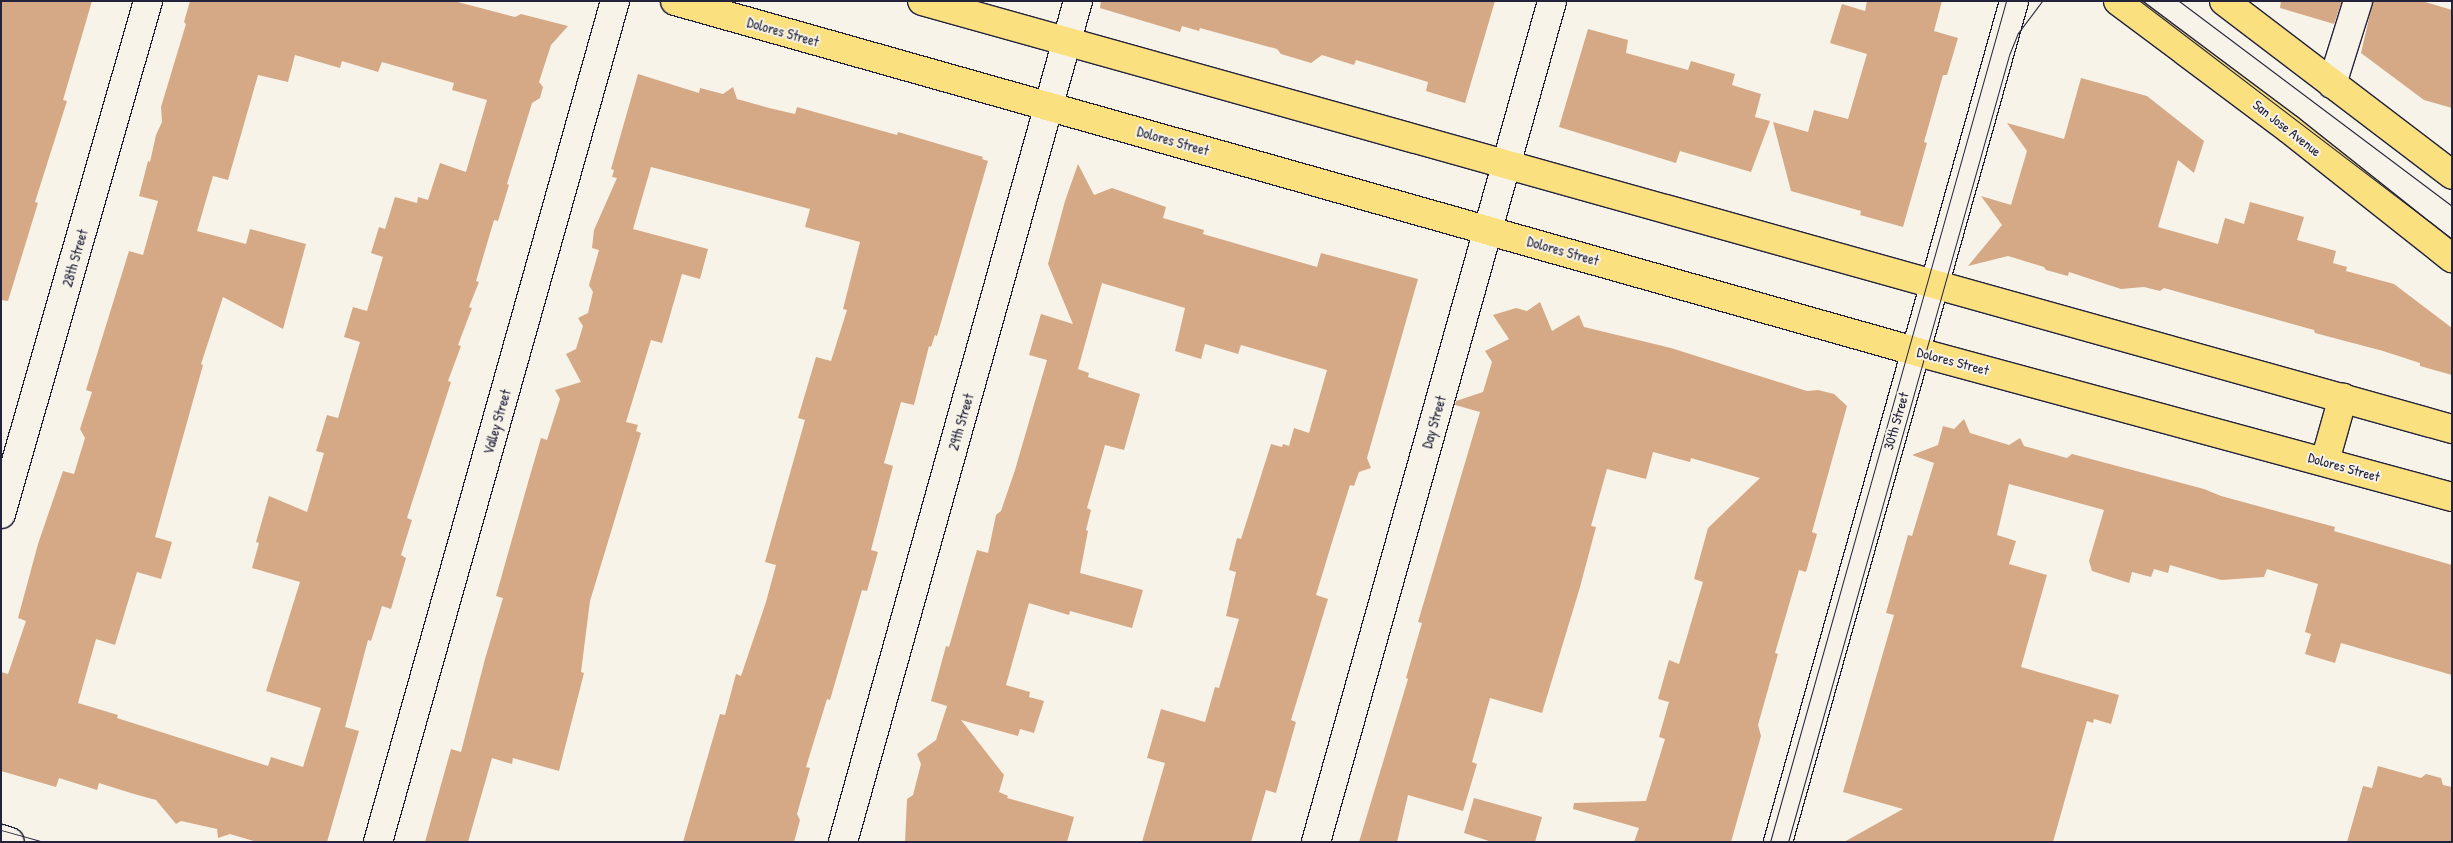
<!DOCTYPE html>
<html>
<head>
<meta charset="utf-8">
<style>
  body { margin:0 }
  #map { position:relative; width:2453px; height:843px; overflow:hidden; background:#f7f3e8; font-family:"Patrick Hand",sans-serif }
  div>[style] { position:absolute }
  .building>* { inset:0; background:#d5a986 }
  .roads { filter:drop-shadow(1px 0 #22223b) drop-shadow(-1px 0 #22223b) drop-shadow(0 1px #22223b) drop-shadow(0 -1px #22223b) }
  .minor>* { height:28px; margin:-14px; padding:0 14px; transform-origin:14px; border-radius:14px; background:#f7f3e8 }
  .major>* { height:28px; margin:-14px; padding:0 14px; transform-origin:14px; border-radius:14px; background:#fbe080 }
  .tram>* { height:1px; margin:-0.5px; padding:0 0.5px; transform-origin:0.5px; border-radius:0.5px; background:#22223b }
  span { translate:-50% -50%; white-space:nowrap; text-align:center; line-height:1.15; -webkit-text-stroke:4px #f7f3e8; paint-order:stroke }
  .street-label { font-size:14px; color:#22223b }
  .frame { position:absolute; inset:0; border:2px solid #22223b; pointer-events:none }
</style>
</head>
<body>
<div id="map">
  <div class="building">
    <i style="clip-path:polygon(1px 1px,92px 1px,63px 100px,67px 101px,35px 202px,38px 203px,8px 301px,1px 300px)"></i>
    <i style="clip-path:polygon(evenodd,190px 1px,454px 1px,515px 17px,521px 14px,568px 26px,551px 45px,539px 82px,543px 87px,540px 98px,532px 103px,507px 184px,509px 185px,498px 221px,494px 220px,476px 281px,479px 282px,469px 307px,472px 308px,458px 345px,461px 346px,448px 381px,451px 382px,407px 518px,412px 520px,401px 555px,406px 558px,391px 609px,382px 606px,371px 641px,368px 640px,345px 727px,359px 731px,327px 842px,257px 842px,230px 834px,218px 838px,217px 829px,181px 821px,176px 824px,156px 800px,134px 794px,99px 783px,97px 790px,59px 778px,56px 787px,1px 771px,1px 672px,8px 674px,26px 621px,18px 618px,38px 544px,63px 471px,74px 474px,85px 438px,80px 429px,92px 392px,86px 390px,129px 251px,143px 255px,158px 201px,139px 196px,148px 161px,150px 162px,156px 135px,162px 122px,161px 107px,186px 24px,184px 22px,190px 1px,295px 55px,340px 68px,342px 61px,378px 72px,382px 62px,454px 83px,452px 90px,487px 100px,466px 172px,440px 163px,428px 200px,418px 197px,417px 203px,395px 197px,385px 229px,379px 227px,371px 253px,383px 257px,367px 311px,353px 307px,344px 337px,360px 342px,338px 418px,327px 415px,316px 451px,324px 453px,307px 512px,269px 496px,256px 542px,259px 543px,252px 568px,300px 582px,266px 691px,321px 708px,303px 767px,271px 757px,268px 766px,117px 718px,118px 715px,78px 703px,96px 639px,115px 645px,137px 572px,161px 579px,172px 542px,155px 537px,203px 365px,201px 364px,223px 297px,283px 329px,306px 244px,250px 229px,246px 244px,197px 231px,213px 176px,228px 180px,258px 75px,288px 82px,295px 55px)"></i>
    <i style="clip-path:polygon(1101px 1px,1495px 1px,1465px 103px,1426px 91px,1428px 82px,1356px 60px,1354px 65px,1322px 55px,1311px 63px,1281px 54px,1277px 49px,1200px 28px,1199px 31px,1182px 26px,1180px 32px,1100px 8px)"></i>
    <i style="clip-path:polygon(1867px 1px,1942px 1px,1934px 31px,1958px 38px,1947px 75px,1943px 75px,1924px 142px,1927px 143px,1903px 227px,1860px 215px,1861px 211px,1791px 191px,1773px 122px,1808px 132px,1814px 110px,1848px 119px,1867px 54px,1830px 43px,1842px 4px,1865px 11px)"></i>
    <i style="clip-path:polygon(2281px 1px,2342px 1px,2334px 24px,2280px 8px)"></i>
    <i style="clip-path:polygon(2373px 1px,2422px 1px,2452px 10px,2452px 108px,2424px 100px,2361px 53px)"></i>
    <i style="clip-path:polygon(1588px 29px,1628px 40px,1626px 53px,1688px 70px,1691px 61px,1735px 74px,1732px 85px,1761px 94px,1755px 117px,1770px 121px,1751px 172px,1680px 151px,1676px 163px,1559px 127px)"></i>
    <i style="clip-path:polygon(638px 74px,699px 93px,700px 88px,723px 94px,733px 87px,737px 99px,769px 108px,795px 114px,797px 107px,897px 135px,898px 132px,983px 157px,982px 159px,988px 161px,937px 336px,935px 335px,931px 347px,929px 346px,914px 405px,901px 402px,884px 463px,893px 466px,871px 550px,878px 552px,867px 591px,862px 590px,830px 700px,827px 699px,806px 767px,810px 768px,797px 814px,800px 820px,794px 842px,683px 842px,720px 714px,725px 715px,736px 674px,741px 676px,766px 602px,776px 565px,765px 562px,805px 420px,798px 418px,816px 357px,831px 361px,847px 310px,843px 309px,860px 242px,805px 227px,810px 209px,651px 167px,633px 229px,708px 249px,700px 279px,682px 274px,662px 343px,651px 340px,626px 422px,638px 425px,636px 431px,641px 433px,590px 601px,581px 672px,584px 673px,559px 771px,513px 758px,512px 764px,492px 758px,468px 842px,425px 842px,451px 749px,461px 752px,485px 659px,503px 598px,496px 596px,529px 479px,541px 438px,547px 440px,560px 399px,555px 390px,581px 382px,566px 354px,576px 349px,583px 326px,578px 318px,588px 313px,593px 292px,589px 285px,599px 250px,592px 248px,594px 230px,617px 178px,612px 177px,614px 170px,611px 169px)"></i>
    <i style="clip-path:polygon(2081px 78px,2147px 96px,2204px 141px,2194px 173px,2178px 160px,2158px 227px,2218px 244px,2225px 218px,2244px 224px,2250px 202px,2304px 217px,2297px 240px,2336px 251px,2333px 263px,2347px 267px,2346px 271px,2394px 284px,2452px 328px,2452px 375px,2420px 366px,2420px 363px,2383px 351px,2315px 333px,2314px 330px,2164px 288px,2160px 291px,2144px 287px,2121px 289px,2069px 272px,2068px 276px,2046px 270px,2044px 267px,2008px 256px,1968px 266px,2002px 225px,1981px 196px,2011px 205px,2027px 151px,2007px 123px,2064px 139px)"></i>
    <i style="clip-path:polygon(1078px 164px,1094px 195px,1112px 188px,1166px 207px,1163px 218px,1204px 230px,1203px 234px,1317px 267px,1321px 253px,1418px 279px,1367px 458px,1371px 468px,1359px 472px,1354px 486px,1350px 485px,1333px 539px,1316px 595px,1328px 599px,1291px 720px,1296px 722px,1276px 793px,1266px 790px,1251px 842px,1142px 842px,1165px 763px,1147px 758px,1161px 709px,1205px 722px,1215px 687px,1219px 688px,1239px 619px,1226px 616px,1236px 572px,1229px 570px,1237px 538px,1241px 539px,1271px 444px,1282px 447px,1283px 444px,1289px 446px,1294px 428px,1309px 433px,1327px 370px,1241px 345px,1238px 354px,1205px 344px,1201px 359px,1175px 351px,1185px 308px,1102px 283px,1078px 369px,1089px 373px,1088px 377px,1140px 394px,1124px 450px,1105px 445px,1087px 508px,1091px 510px,1086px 530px,1088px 531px,1080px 573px,1143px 590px,1132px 628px,1070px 611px,1069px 615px,1029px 603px,1006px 685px,1030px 692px,1029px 697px,1044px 701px,1034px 733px,1020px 729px,1018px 736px,961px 720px,1004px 775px,999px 792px,1008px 796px,1007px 798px,1074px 817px,1067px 842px,905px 842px,907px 799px,913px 795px,921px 764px,917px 754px,936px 740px,947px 706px,931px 701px,946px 646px,949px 647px,977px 550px,988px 553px,996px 515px,1001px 511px,1015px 470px,1047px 360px,1029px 355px,1041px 314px,1073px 324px,1048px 264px,1065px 201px)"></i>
    <i style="clip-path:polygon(1540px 302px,1552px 331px,1579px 315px,1584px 327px,1671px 348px,1807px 391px,1818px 390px,1834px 394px,1847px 406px,1812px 532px,1817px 534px,1806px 572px,1799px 570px,1775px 653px,1778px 654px,1758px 725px,1761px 736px,1731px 842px,1634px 842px,1639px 828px,1573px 809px,1574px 803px,1646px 801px,1665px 739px,1659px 737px,1669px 702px,1658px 699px,1669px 660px,1679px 664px,1703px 582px,1694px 579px,1708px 528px,1760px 478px,1691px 458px,1690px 462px,1653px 452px,1646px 479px,1607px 469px,1591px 526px,1596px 527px,1580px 587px,1542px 713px,1490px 698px,1472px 762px,1477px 764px,1463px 811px,1408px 795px,1397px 842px,1359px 842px,1408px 679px,1406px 678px,1422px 623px,1418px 622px,1480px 412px,1455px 405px,1456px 401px,1483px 392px,1492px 362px,1485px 351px,1509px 339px,1493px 315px,1516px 308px,1527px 311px)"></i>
    <i style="clip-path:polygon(1964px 419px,1970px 433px,2009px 445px,2020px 438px,2024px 446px,2067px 458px,2072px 454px,2204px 489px,2221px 496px,2335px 527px,2334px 531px,2452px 565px,2452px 675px,2341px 643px,2335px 663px,2305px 654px,2311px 634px,2305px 632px,2318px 584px,2267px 569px,2264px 577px,2221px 580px,2170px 565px,2168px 573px,2154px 569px,2151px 577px,2132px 572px,2129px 583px,2092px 571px,2089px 561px,2104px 510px,2009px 484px,1997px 535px,2016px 541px,2009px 564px,2047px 575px,2021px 667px,2119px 695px,2111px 724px,2094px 719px,2093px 723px,2087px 721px,2053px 842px,1844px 842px,1903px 809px,1843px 792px,1894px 615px,1886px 613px,1908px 535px,1912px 536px,1934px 463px,1912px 455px,1938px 445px,1943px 426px,1954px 429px)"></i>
    <i style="clip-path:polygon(2378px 766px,2421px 778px,2426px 774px,2441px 778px,2443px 785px,2452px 787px,2452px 842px,2347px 842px,2363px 786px,2372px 788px)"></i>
    <i style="clip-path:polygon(1474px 798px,1542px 817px,1535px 842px,1492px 842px,1464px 833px)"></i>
  </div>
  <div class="roads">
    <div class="minor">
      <i style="left:2332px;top:84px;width:87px;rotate:-72.6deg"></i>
      <i style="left:1px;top:514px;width:534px;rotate:-74.01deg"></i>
      <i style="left:1px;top:839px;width:9px;rotate:18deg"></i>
      <i style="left:378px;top:842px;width:874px;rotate:-74.26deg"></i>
      <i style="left:843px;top:842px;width:873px;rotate:-74.39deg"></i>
      <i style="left:1316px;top:842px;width:873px;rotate:-74.32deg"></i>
      <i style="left:1778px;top:842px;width:873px;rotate:-74.32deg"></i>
    </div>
    <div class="major">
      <i style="left:675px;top:1px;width:1299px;rotate:15.77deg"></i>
      <i style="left:1925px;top:354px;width:546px;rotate:15.18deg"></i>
      <i style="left:922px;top:1px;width:1589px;rotate:15.63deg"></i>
      <i style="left:2118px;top:1px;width:214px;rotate:36.8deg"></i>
      <i style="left:2289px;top:129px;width:208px;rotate:38.4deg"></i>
      <i style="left:2224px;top:1px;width:287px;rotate:37.3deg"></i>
      <i style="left:2325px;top:461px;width:66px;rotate:-74.3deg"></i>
    </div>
  </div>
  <div class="tram">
    <i style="left:2140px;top:1px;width:392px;rotate:37.3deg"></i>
    <i style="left:2179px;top:1px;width:341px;rotate:36.9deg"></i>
    <i style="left:1px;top:830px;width:45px;rotate:15.6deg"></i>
    <i style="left:1770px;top:842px;width:873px;rotate:-74.32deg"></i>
    <i style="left:1788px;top:842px;width:817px;rotate:-74.31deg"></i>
    <i style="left:2009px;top:55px;width:24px;rotate:-68deg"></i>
    <i style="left:2018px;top:33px;width:40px;rotate:-53deg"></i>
  </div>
  <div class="street-label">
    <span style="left:783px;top:32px;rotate:16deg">Dolores Street</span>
    <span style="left:2287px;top:128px;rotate:38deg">San Jose Avenue</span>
    <span style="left:1173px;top:141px;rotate:16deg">Dolores Street</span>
    <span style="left:1563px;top:251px;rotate:16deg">Dolores Street</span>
    <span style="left:75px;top:258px;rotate:-74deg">28th Street</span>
    <span style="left:1953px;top:361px;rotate:15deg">Dolores Street</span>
    <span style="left:1896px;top:421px;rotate:-74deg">30th Street</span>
    <span style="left:497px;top:422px;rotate:-74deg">Valley Street</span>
    <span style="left:961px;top:422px;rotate:-74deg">29th Street</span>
    <span style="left:1434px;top:422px;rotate:-74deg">Day Street</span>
    <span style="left:2344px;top:467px;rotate:16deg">Dolores Street</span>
  </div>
  <div class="frame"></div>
</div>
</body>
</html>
